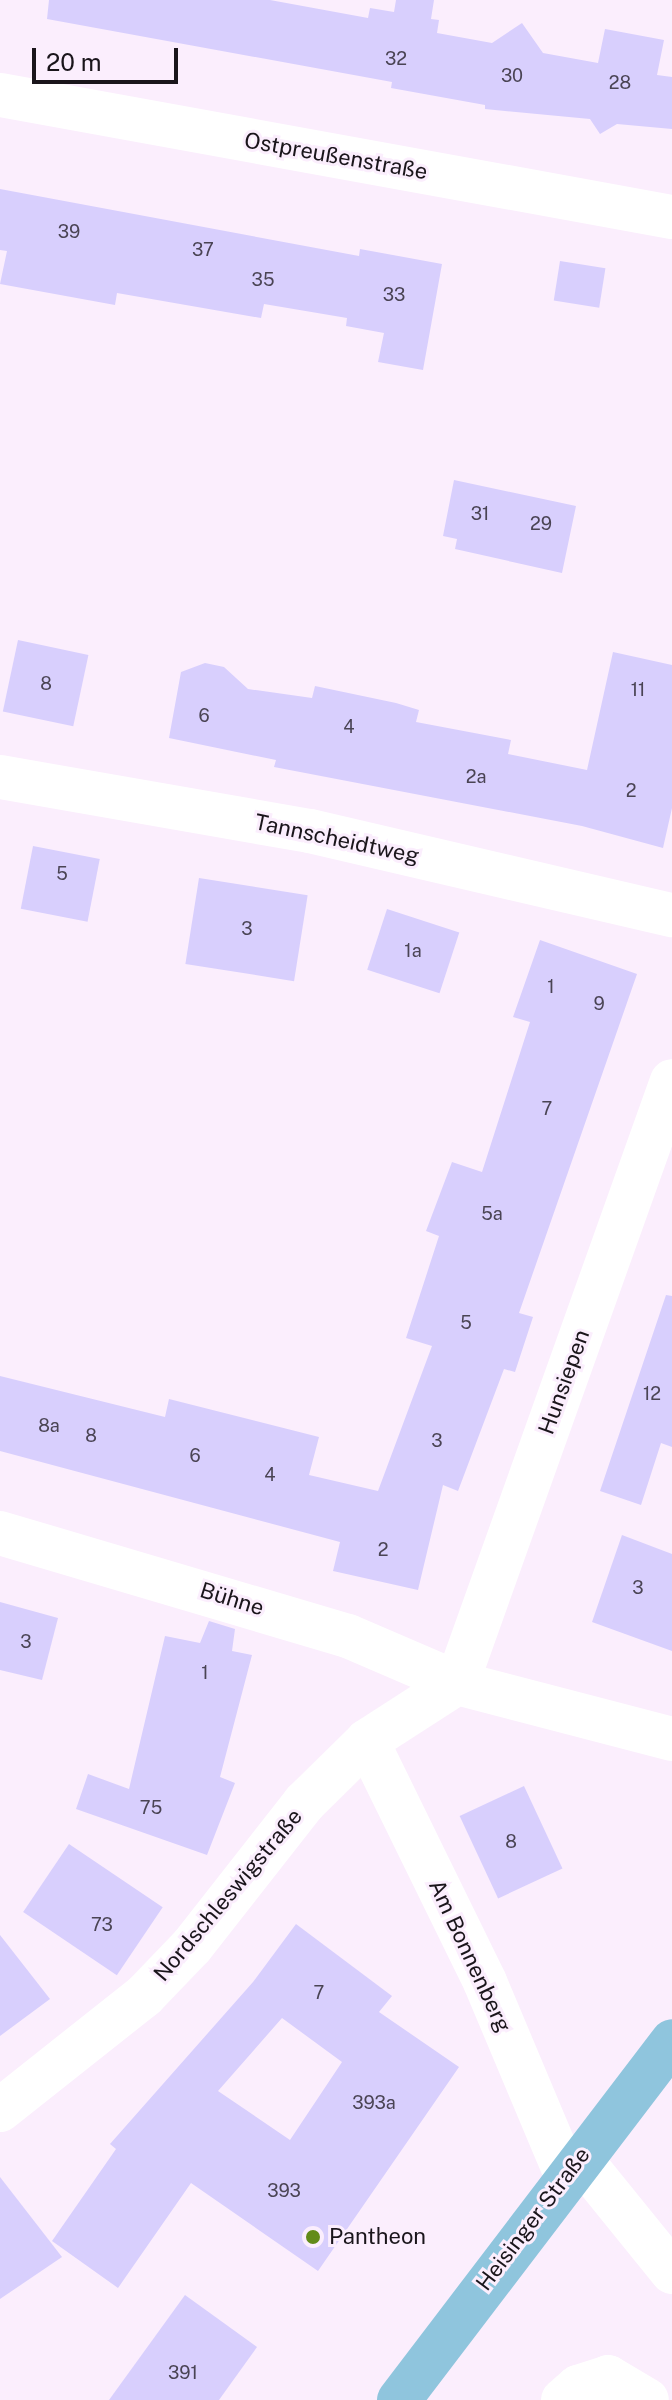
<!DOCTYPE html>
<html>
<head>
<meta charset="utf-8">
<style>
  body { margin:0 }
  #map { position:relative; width:672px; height:2400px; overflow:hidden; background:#fbeefd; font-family:"Public Sans",sans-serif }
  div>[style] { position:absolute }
  .building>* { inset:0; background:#d8cffd; transform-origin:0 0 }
  .minor>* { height:44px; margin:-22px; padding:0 22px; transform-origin:22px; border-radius:22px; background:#fff }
  .major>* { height:44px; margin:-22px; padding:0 22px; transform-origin:22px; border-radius:22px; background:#8fc5dd }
  .dots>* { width:22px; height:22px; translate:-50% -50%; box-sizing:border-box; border:4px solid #fbeefd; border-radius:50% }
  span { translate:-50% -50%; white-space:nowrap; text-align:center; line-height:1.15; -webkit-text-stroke:6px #fbeefd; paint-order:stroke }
  .number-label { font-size:18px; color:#4a4454 }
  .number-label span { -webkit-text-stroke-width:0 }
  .street-label { font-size:22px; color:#1a151b }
  .poi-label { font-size:22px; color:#1a151b }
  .left { translate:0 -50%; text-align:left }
  .scale { position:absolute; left:32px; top:48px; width:146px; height:36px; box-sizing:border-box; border:4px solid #1a151b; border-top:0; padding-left:10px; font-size:24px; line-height:28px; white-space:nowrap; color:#1a151b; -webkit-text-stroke:6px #fbeefd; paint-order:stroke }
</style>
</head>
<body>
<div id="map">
  <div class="building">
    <i style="clip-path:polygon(49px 0,270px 0,368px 18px,370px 8px,394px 12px,396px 0,434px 0,431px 19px,439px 20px,437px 33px,492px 43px,522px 23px,543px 53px,598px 63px,605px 29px,664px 40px,657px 75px,672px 77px,672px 129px,617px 124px,600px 134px,590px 119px,485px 109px,485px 105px,391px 88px,392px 82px,47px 19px)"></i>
    <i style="clip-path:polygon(0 189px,359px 256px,360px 249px,442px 264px,423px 370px,378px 362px,384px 333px,346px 326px,347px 318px,264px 304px,261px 318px,117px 293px,115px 305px,0 284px,7px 251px,0 250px)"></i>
    <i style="left:560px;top:261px;width:46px;height:40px;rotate:9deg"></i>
    <i style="clip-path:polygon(454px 480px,576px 506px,562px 573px,455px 549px,457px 539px,443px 536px)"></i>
    <i style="left:18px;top:640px;width:72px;height:73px;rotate:12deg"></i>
    <i style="clip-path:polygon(613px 652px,672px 665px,672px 808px,663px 848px,582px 826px,274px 767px,276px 760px,169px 738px,181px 672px,205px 663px,224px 667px,248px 689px,312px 698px,315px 686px,396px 703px,419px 710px,416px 722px,511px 740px,508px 754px,587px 770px)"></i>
    <i style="left:33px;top:846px;width:68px;height:64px;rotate:11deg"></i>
    <i style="left:199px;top:878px;width:110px;height:87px;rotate:9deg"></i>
    <i style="left:387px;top:909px;width:76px;height:64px;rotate:18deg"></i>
    <i style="clip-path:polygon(540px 940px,637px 974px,519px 1313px,533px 1317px,515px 1372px,504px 1369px,458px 1491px,443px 1485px,418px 1590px,333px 1571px,340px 1542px,0 1451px,0 1376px,165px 1417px,169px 1399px,319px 1437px,309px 1475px,378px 1491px,432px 1346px,406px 1338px,439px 1236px,426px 1231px,452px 1162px,482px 1172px,530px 1022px,513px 1017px)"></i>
    <i style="clip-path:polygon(666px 1295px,672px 1296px,672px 1447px,661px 1443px,641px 1505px,600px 1491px)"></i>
    <i style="clip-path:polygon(622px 1535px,672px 1554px,672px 1651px,592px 1622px)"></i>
    <i style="clip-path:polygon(0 1602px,58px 1618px,42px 1680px,0 1670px)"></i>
    <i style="clip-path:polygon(209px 1621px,235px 1629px,232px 1651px,252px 1655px,220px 1777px,235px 1783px,207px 1855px,76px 1809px,88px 1774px,129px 1789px,165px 1636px,200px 1643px)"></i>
    <i style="left:524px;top:1786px;width:91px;height:71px;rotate:65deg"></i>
    <i style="left:69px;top:1844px;width:113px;height:82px;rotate:34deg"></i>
    <i style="clip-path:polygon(evenodd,296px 1924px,392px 1996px,379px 2012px,459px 2067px,318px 2271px,191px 2183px,118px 2288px,52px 2241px,116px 2149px,110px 2144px,253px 1982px,296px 1924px,282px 2018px,342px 2062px,290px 2140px,218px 2091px,282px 2018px)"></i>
    <i style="clip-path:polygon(0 1935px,50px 1999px,0 2036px)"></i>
    <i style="clip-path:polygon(0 2177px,62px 2257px,0 2299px)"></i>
    <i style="clip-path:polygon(185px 2295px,257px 2347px,219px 2400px,109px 2400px)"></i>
  </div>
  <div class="minor">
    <i style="left:0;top:95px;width:683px;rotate:10.29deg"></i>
    <i style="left:0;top:777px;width:315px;rotate:9.9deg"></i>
    <i style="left:310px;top:831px;width:372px;rotate:13.1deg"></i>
    <i style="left:0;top:1533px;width:363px;rotate:16.5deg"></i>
    <i style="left:348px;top:1636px;width:119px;rotate:23.3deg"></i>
    <i style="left:457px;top:1683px;width:222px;rotate:14.6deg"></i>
    <i style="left:457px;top:1683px;width:639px;rotate:-70.35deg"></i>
    <i style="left:367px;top:1741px;width:268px;rotate:63.9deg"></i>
    <i style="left:485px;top:1982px;width:209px;rotate:67.2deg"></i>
    <i style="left:0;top:2110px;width:184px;rotate:-38.4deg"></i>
    <i style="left:144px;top:1996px;width:69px;rotate:-46.2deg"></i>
    <i style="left:192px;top:1946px;width:182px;rotate:-51.9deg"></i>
    <i style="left:304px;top:1803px;width:88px;rotate:-44.5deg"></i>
    <i style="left:367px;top:1741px;width:107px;rotate:-32.8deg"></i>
    <i style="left:579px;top:2157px;width:148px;rotate:51deg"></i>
    <i style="left:563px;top:2400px;width:20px;rotate:-41deg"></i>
    <i style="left:578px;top:2387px;width:32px;rotate:-18deg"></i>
    <i style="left:608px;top:2377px;width:45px;rotate:30.5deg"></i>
  </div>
  <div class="major">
    <i style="left:399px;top:2400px;width:451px;rotate:-52.7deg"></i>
  </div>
  <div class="dots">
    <i style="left:313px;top:2237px;background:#628b19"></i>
  </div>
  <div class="number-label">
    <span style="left:396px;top:59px">32</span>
    <span style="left:512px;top:76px">30</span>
    <span style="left:620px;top:83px">28</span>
    <span style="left:69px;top:232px">39</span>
    <span style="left:203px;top:250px">37</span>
    <span style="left:263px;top:280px">35</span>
    <span style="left:394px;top:295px">33</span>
    <span style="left:480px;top:514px">31</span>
    <span style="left:541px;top:524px">29</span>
    <span style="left:46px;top:684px">8</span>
    <span style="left:638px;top:690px">11</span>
    <span style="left:204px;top:716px">6</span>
    <span style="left:349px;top:727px">4</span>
    <span style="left:476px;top:777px">2a</span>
    <span style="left:631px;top:791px">2</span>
    <span style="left:62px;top:874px">5</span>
    <span style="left:247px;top:929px">3</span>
    <span style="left:413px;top:951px">1a</span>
    <span style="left:551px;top:987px">1</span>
    <span style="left:599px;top:1004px">9</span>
    <span style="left:547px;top:1109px">7</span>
    <span style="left:492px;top:1214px">5a</span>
    <span style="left:466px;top:1323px">5</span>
    <span style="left:652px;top:1394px">12</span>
    <span style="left:49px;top:1426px">8a</span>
    <span style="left:91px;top:1436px">8</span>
    <span style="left:437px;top:1441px">3</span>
    <span style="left:195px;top:1456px">6</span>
    <span style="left:270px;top:1475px">4</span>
    <span style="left:383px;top:1550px">2</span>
    <span style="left:638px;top:1588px">3</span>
    <span style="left:26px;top:1642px">3</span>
    <span style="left:205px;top:1673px">1</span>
    <span style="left:151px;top:1808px">75</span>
    <span style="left:511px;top:1842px">8</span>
    <span style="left:102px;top:1925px">73</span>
    <span style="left:319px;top:1993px">7</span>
    <span style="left:374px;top:2103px">393a</span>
    <span style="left:284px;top:2191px">393</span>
    <span style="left:183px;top:2373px">391</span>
  </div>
  <div class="street-label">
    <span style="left:336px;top:156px;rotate:10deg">Ostpreußenstraße</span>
    <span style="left:337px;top:839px;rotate:12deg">Tannscheidtweg</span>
    <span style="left:564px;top:1382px;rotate:-70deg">Hunsiepen</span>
    <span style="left:232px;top:1599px;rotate:17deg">Bühne</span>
    <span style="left:228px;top:1895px;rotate:-50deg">Nordschleswigstraße</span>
    <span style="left:470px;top:1956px;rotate:65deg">Am Bonnenberg</span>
    <span style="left:533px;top:2219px;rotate:-53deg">Heisinger Straße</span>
  </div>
  <div class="poi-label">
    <span class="left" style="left:329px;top:2237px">Pantheon</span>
  </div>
  <div class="scale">20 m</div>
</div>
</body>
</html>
